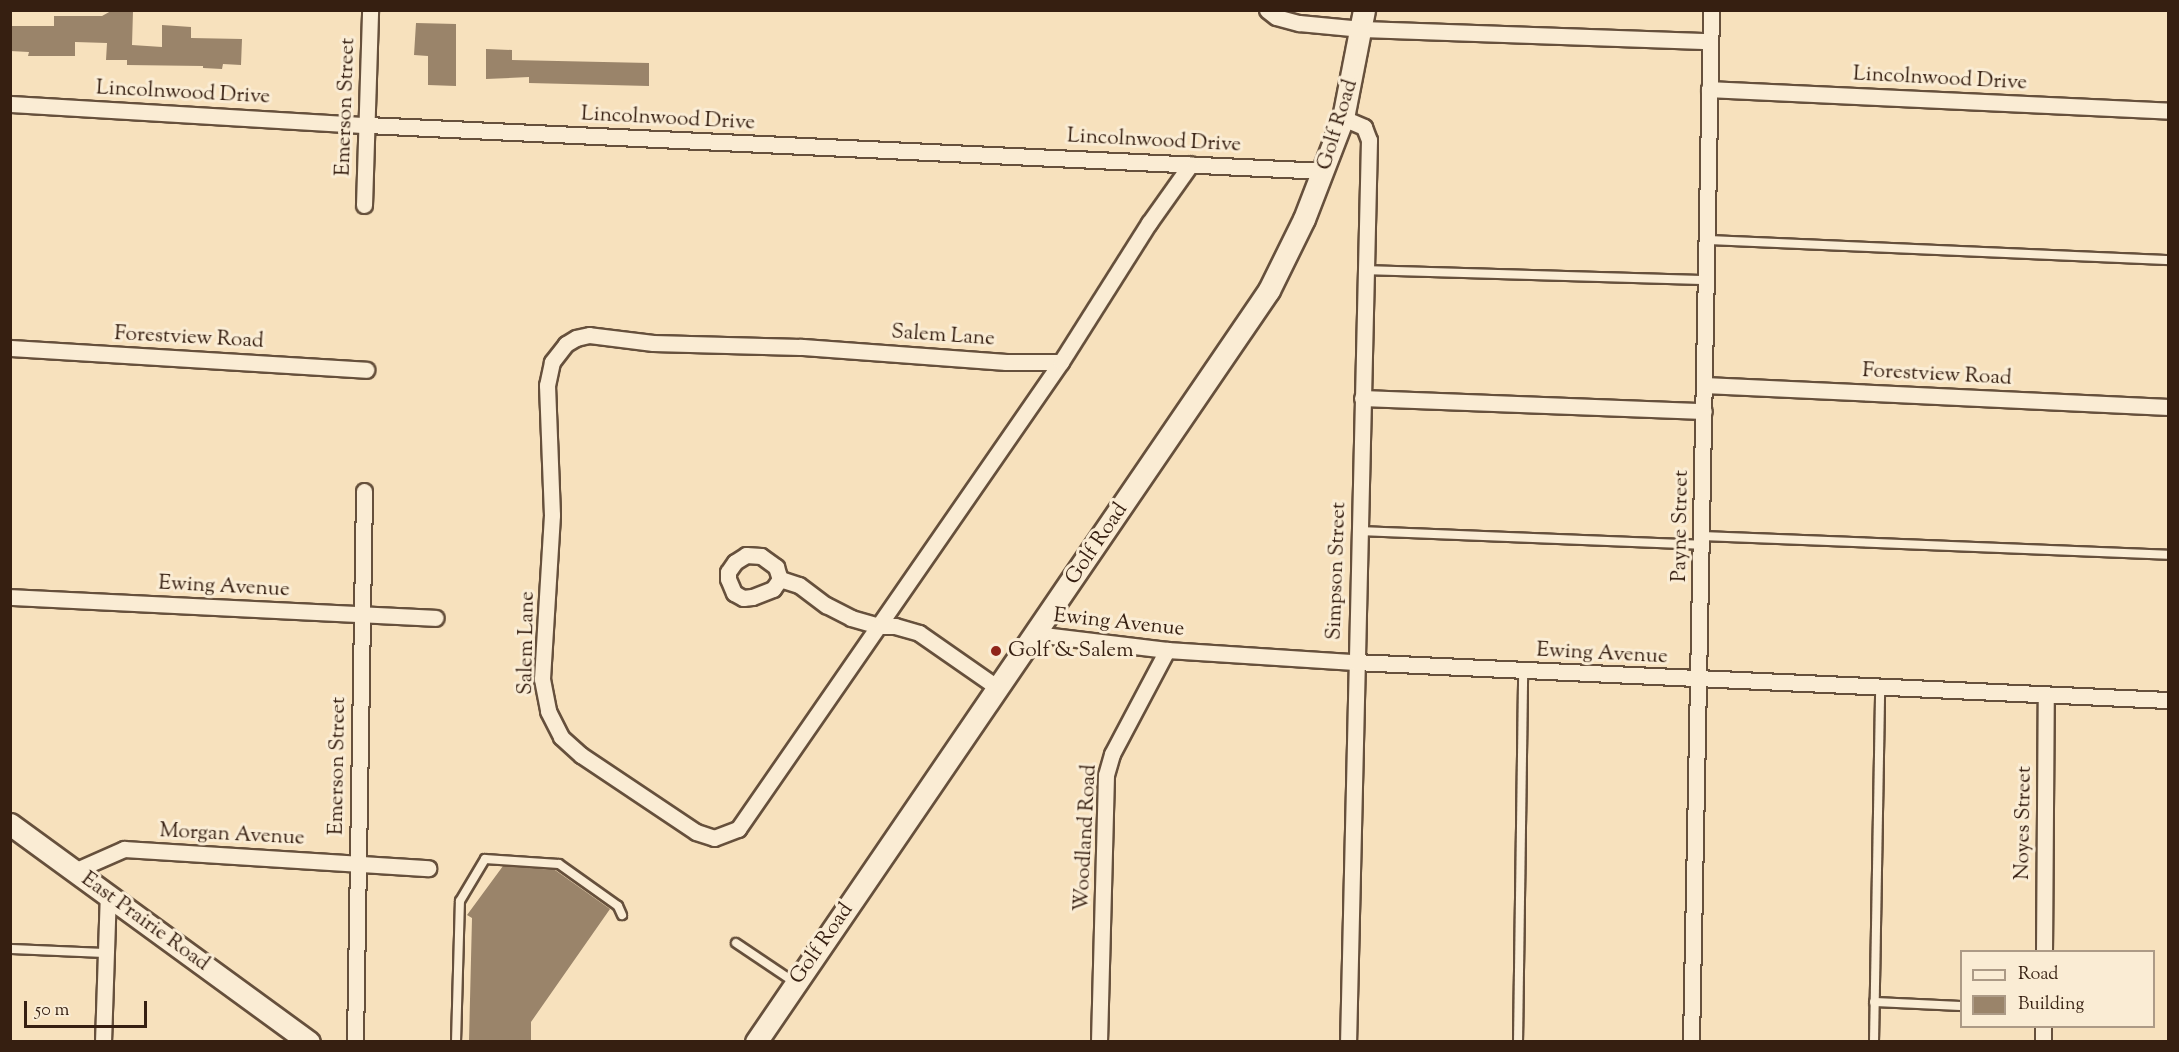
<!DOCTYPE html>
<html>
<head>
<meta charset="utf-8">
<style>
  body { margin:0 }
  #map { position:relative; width:2179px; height:1052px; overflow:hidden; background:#f7e1bd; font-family:"Sorts Mill Goudy",serif }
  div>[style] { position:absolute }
  .building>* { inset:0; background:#9a846a }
  .roads { filter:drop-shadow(2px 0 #66503c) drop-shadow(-2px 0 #66503c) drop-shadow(0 2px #66503c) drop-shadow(0 -2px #66503c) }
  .lane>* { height:8px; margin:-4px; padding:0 4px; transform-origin:4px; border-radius:4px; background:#faecd4 }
  .street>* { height:15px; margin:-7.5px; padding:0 7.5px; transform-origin:7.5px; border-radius:7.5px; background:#faecd4 }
  .secondary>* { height:21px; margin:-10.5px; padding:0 10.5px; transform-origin:10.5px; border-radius:10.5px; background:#faecd4 }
  .dots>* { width:16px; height:16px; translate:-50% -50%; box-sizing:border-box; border:3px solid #faecd4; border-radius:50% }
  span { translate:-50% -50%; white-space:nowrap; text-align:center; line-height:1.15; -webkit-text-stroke:6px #faecd4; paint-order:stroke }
  .street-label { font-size:21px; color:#361f11 }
  .poi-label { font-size:21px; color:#361f11 }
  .left { translate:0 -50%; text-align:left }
  .frame { position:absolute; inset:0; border:12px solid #361f11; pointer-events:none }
  .legend { position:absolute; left:1960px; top:950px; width:195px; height:78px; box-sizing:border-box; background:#faecd4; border:2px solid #ac9a86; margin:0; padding:8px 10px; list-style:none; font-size:18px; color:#361f11 }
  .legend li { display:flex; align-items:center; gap:12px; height:30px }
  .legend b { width:30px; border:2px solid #ac9a86 }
  .scale { position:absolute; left:24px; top:1001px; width:123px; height:27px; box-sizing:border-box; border:3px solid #361f11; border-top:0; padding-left:8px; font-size:18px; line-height:21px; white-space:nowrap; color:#361f11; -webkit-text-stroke:4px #faecd4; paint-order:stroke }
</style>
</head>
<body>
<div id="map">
  <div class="building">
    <i style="clip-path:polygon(111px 11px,133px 11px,132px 45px,162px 47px,162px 25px,191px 27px,191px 38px,242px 39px,241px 65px,223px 64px,222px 69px,203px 68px,203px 66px,127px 65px,127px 60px,106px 60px,107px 43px,75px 42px,75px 56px,28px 56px,29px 52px,10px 51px,10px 26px,54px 26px,54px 16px,102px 16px)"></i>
    <i style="clip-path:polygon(416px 23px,456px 24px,456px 86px,428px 85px,428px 56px,414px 55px)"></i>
    <i style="clip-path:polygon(486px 49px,512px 50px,512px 60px,649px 63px,649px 86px,529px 83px,529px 77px,486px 79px)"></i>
    <i style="clip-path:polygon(503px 866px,555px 870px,610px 909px,531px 1022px,531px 1041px,469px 1041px,472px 918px,467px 915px)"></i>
  </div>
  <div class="roads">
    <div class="lane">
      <i style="left:1707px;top:240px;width:461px;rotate:2.5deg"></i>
      <i style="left:1366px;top:270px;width:340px;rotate:1.7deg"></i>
      <i style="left:1359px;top:531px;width:342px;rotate:2.3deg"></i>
      <i style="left:1702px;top:536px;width:466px;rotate:2.3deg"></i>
      <i style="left:736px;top:943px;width:70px;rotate:33.9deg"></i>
      <i style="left:10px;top:949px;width:96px;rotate:2.4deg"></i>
      <i style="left:1874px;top:1002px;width:88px;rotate:2.6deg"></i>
      <i style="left:456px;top:1042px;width:141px;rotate:-88.4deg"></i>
      <i style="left:460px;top:901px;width:49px;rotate:-59.2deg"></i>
      <i style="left:485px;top:859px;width:74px;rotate:3.9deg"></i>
      <i style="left:559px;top:864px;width:72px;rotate:35.4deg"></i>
      <i style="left:618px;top:906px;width:10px;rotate:66deg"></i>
      <i style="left:1518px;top:1042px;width:371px;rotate:-89.2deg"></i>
      <i style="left:1874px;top:1042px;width:355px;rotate:-89deg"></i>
    </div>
    <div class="street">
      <i style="left:1267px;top:10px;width:11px;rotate:38deg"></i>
      <i style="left:1276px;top:17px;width:24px;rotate:15deg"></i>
      <i style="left:1299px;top:23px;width:63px;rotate:5.4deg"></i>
      <i style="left:1362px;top:29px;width:348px;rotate:2deg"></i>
      <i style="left:1709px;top:89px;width:460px;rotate:2.7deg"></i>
      <i style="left:10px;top:104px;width:358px;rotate:3.4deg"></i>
      <i style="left:367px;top:125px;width:958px;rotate:2.75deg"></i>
      <i style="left:1343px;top:118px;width:23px;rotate:23deg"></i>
      <i style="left:1364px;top:127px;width:14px;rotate:69deg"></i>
      <i style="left:1369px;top:140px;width:902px;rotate:91.33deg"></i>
      <i style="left:364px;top:205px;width:195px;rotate:-88.2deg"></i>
      <i style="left:10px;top:348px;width:357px;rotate:3.5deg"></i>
      <i style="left:1061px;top:362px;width:55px;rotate:180deg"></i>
      <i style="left:1006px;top:362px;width:207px;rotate:-175.8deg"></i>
      <i style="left:800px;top:347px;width:147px;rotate:-178.4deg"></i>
      <i style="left:653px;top:343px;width:64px;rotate:-172.9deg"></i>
      <i style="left:589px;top:335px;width:13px;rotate:167deg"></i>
      <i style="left:576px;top:338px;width:12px;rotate:149deg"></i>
      <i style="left:566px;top:344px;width:23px;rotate:128deg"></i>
      <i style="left:552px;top:362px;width:24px;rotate:102deg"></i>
      <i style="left:547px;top:385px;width:130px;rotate:87.8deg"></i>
      <i style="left:552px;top:515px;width:164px;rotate:93.5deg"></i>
      <i style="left:542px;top:679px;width:33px;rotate:79deg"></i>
      <i style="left:548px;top:711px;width:29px;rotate:63deg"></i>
      <i style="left:561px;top:737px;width:27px;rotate:42deg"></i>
      <i style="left:581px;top:755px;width:138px;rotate:33.8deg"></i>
      <i style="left:696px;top:832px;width:19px;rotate:18deg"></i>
      <i style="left:714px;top:838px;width:26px;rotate:-21deg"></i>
      <i style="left:738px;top:829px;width:568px;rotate:-55.33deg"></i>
      <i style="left:1061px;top:362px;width:165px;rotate:-57.7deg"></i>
      <i style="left:1149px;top:223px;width:72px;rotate:-54.6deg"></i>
      <i style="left:1704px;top:385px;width:465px;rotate:2.7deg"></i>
      <i style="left:1362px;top:398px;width:342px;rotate:2.2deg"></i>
      <i style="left:746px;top:555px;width:15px;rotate:4deg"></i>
      <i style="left:761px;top:556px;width:19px;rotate:36deg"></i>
      <i style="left:776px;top:567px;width:13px;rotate:72deg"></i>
      <i style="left:780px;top:579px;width:12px;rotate:125deg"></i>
      <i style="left:773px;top:589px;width:22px;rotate:159deg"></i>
      <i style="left:752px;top:597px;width:9px;rotate:174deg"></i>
      <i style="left:743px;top:598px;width:10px;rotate:-151deg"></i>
      <i style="left:734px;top:593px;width:15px;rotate:-113deg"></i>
      <i style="left:728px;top:579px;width:7px;rotate:-90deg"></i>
      <i style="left:728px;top:572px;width:12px;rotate:-55deg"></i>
      <i style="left:735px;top:562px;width:13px;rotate:-32deg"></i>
      <i style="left:780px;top:579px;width:20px;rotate:18deg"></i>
      <i style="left:799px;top:585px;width:34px;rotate:37deg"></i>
      <i style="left:826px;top:605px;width:28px;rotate:27deg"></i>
      <i style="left:851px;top:618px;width:29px;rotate:16deg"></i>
      <i style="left:879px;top:626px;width:16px"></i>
      <i style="left:895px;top:626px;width:25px;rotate:16deg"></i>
      <i style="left:919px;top:633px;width:96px;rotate:34.8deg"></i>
      <i style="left:10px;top:597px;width:426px;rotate:2.8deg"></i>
      <i style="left:1035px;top:634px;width:133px;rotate:6.9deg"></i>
      <i style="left:1167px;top:650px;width:188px;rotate:3.7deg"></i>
      <i style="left:1355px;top:662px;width:814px;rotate:2.68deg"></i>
      <i style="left:74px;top:871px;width:55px;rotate:-23.7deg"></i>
      <i style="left:124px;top:849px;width:305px;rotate:3.6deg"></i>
      <i style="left:2044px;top:952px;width:257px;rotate:-89.6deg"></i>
      <i style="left:103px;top:1042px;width:147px;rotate:-88.1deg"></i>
      <i style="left:355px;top:1042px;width:551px;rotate:-89.06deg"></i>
      <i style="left:1099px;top:1042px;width:267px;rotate:-88.5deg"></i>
      <i style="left:1106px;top:775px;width:22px;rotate:-74deg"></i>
      <i style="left:1112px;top:754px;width:118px;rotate:-62.1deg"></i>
      <i style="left:1691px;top:1042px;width:1032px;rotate:-88.89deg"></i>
      <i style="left:2043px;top:1042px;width:16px;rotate:-90deg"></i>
    </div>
    <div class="secondary">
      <i style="left:10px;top:824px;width:370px;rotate:36.1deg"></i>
      <i style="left:756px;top:1042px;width:910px;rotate:-55.7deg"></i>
      <i style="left:1269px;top:290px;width:79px;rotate:-63.8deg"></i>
      <i style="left:1304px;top:219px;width:108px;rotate:-68.9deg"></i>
      <i style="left:1343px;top:118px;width:110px;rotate:-79deg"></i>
    </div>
  </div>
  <div class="dots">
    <i style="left:996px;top:651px;background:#8f2418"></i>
  </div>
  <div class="street-label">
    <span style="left:1940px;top:79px;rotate:3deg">Lincolnwood Drive</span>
    <span style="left:183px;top:93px;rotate:3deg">Lincolnwood Drive</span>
    <span style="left:346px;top:107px;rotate:-88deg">Emerson Street</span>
    <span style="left:668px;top:119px;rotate:3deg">Lincolnwood Drive</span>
    <span style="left:1338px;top:125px;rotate:-73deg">Golf Road</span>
    <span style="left:1154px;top:141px;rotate:3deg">Lincolnwood Drive</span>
    <span style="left:943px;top:336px;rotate:4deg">Salem Lane</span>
    <span style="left:189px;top:338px;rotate:3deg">Forestview Road</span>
    <span style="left:1937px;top:375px;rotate:3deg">Forestview Road</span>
    <span style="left:1681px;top:526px;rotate:-89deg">Payne Street</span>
    <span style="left:1097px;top:544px;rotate:-56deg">Golf Road</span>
    <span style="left:1337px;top:571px;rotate:-88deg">Simpson Street</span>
    <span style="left:224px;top:587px;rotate:3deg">Ewing Avenue</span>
    <span style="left:1119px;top:623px;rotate:6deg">Ewing Avenue</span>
    <span style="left:527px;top:643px;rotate:-89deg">Salem Lane</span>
    <span style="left:1602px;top:654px;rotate:3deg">Ewing Avenue</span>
    <span style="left:338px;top:766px;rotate:-89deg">Emerson Street</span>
    <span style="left:2024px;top:823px;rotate:-89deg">Noyes Street</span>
    <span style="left:232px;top:835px;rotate:3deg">Morgan Avenue</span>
    <span style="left:1086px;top:838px;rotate:-87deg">Woodland Road</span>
    <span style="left:145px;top:922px;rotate:36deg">East Prairie Road</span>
    <span style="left:822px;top:944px;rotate:-55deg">Golf Road</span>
  </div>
  <div class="poi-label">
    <span class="left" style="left:1008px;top:651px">Golf &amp; Salem</span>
  </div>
  <div class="frame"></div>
  <ul class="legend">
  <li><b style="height:8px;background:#faecd4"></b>Road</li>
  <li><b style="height:16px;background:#9a846a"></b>Building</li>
  </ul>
  <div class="scale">50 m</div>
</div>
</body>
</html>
